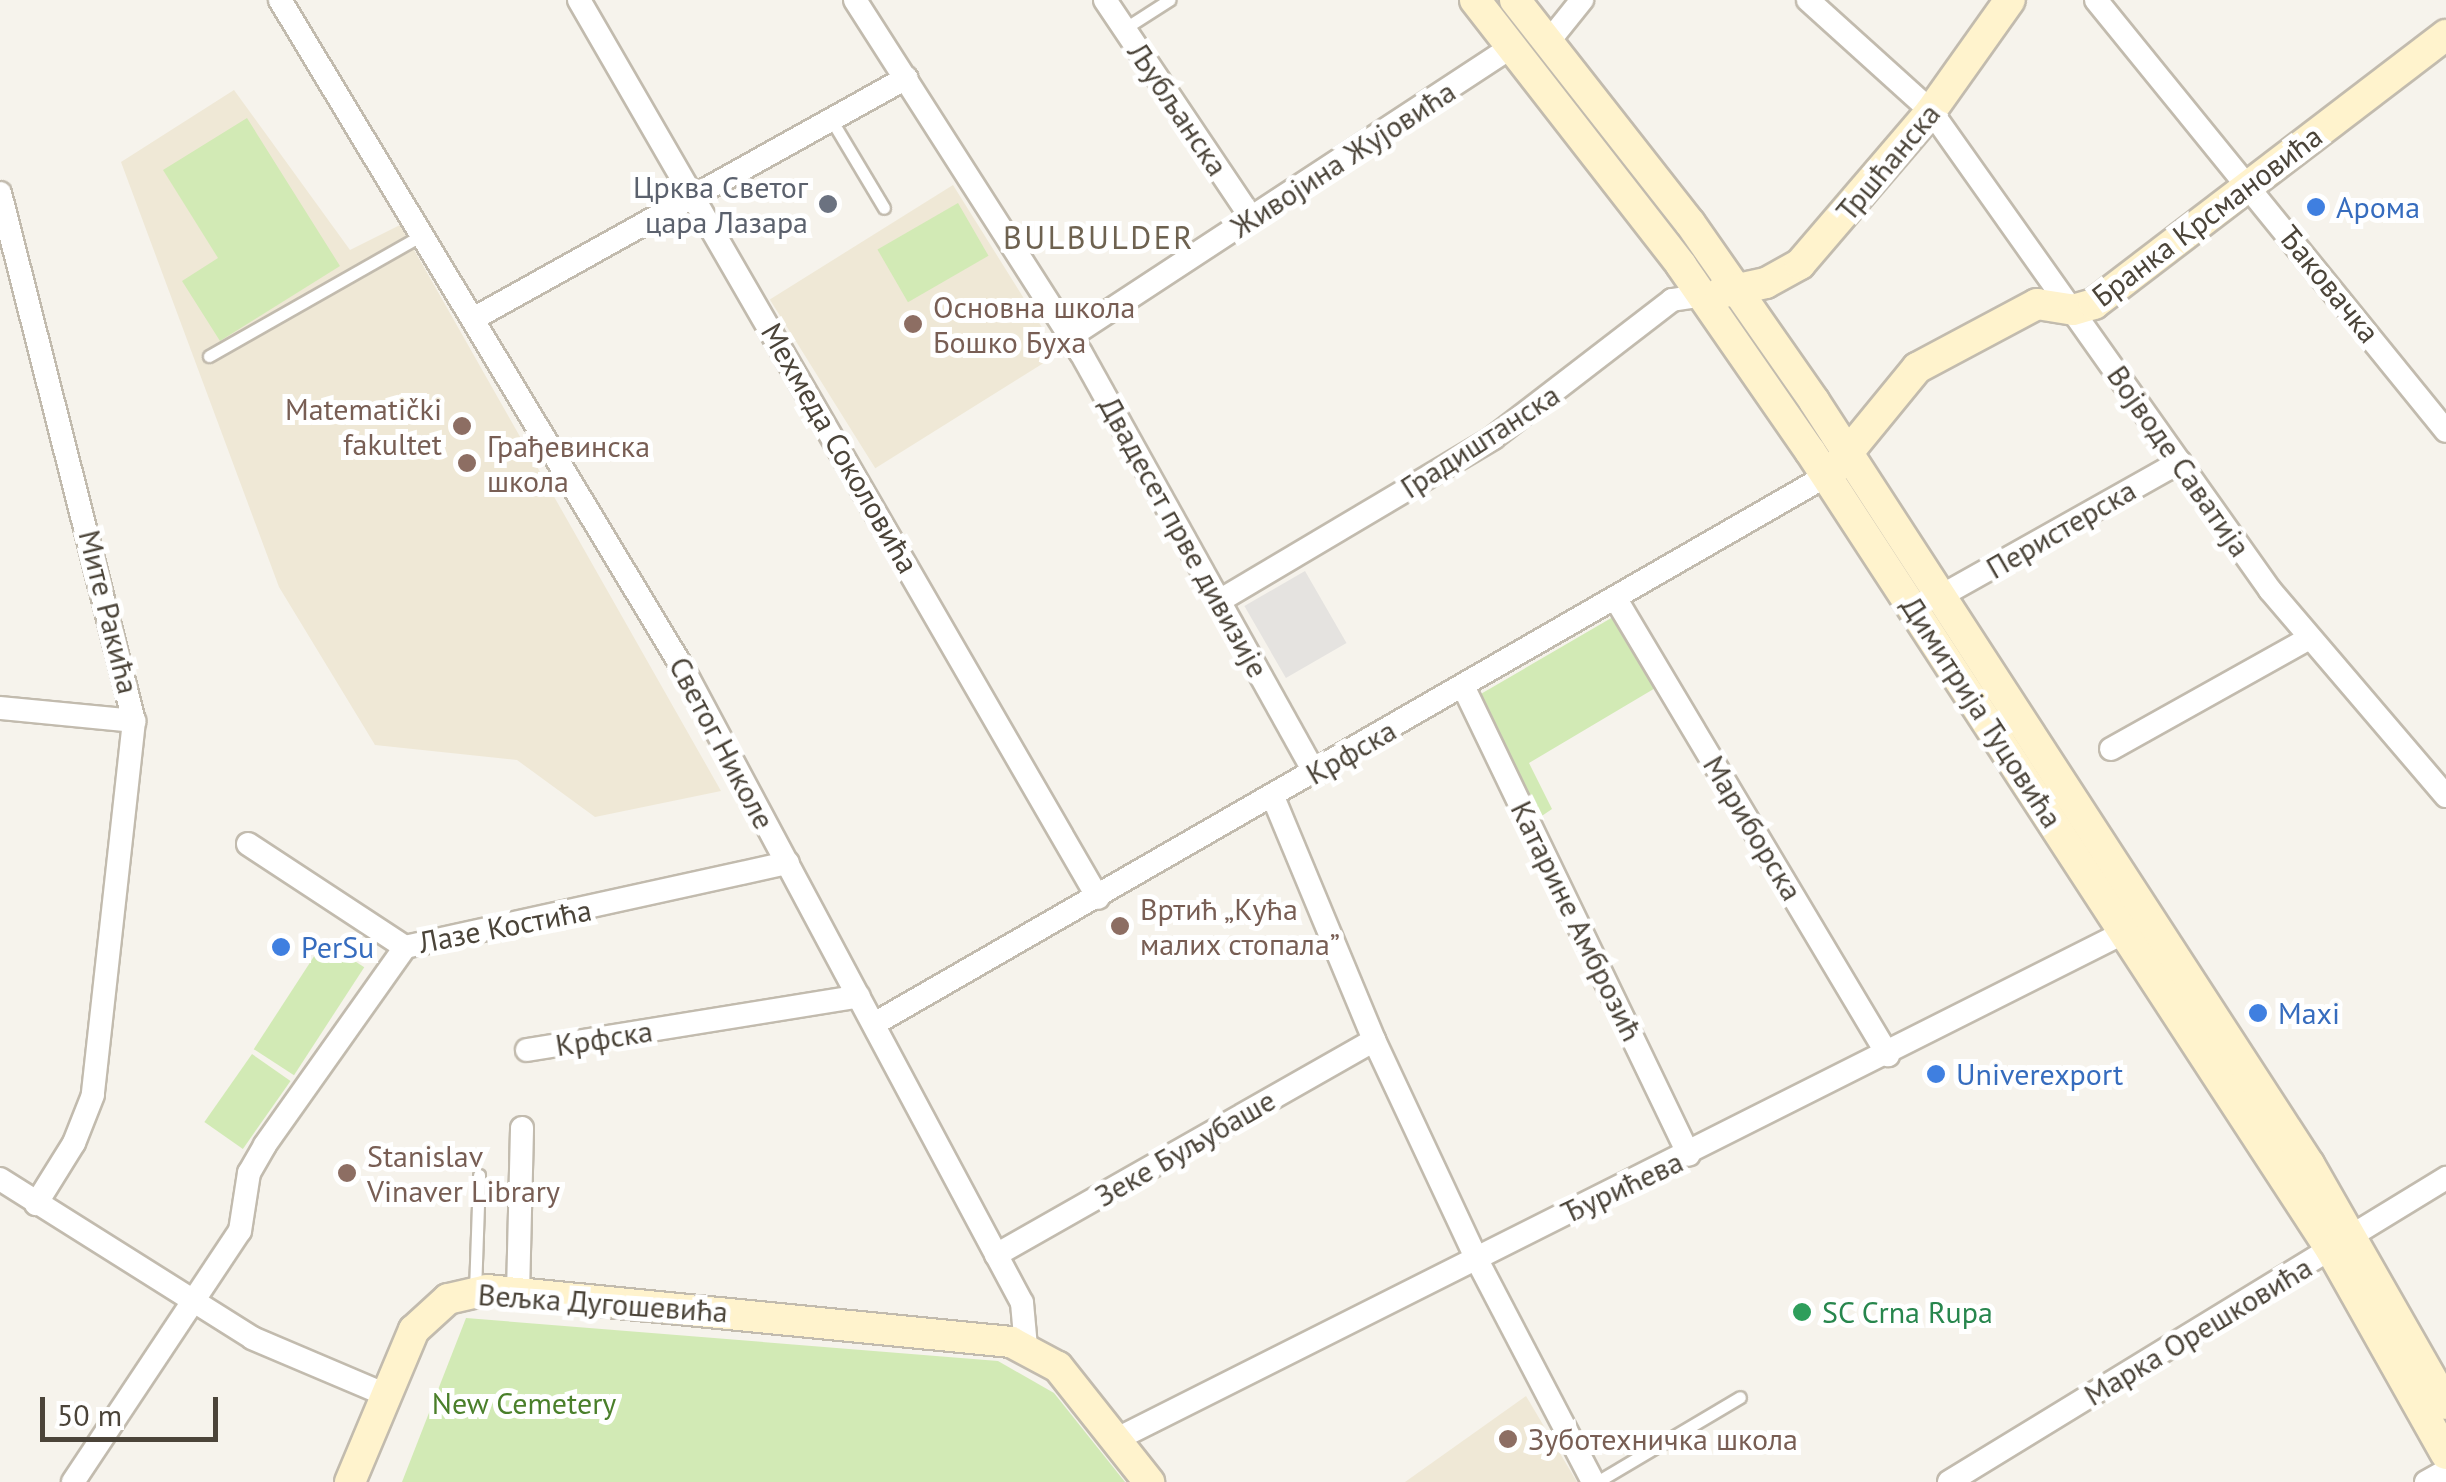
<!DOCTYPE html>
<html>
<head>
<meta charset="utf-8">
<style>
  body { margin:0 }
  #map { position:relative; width:2446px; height:1482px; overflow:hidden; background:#f6f3ec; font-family:"PT Sans",sans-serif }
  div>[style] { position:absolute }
  .education>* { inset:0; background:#efe8d6; transform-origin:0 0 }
  .green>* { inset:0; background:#d2eab5; transform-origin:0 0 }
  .parking>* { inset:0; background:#e5e3e0; transform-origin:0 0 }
  .roads { filter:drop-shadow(2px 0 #c2bbae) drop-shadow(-2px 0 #c2bbae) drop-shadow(0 2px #c2bbae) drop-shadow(0 -2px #c2bbae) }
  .lane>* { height:11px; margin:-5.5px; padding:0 5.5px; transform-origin:5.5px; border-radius:5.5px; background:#fff }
  .street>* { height:22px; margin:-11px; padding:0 11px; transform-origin:11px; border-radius:11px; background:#fff }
  .secondary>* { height:30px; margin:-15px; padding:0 15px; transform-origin:15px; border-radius:15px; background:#fff3cd }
  .dots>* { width:28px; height:28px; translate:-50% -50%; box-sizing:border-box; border:5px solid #fff; border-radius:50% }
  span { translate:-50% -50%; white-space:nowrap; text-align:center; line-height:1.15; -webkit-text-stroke:10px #fff; paint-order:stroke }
  .street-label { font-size:30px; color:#4b4439 }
  .worship-label { font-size:30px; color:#5b616d }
  .right { translate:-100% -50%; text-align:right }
  .shop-label { font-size:30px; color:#366cbe }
  .left { translate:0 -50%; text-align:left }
  .education-label { font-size:30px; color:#785e54 }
  .leisure-label { font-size:30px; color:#27864d }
  .park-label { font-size:30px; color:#4a7f2a }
  .neighbourhood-label { font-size:32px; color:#6e6250; letter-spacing:2.5px }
  .scale { position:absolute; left:40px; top:1397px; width:178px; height:45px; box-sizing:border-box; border:5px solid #4b4439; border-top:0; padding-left:12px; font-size:30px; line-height:35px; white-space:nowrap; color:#4b4439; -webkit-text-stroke:8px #fff; paint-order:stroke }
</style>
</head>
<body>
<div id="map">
  <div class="education">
    <i style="clip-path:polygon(234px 90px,350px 250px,400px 225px,721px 791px,595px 817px,517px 760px,375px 745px,279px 587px,121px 162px)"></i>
    <i style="left:953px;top:185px;width:199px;height:216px;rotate:58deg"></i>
    <i style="clip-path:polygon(1526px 1396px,1577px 1482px,1405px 1482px)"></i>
  </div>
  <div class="green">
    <i style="clip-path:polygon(247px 118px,340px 266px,220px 341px,182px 281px,218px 258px,163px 170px)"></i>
    <i style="left:958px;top:203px;width:61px;height:93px;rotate:60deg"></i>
    <i style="clip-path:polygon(1613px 617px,1657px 687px,1529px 763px,1552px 809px,1533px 822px,1479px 695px)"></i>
    <i style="left:324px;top:941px;width:48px;height:129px;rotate:33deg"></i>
    <i style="left:252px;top:1054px;width:47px;height:83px;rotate:35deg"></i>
    <i style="clip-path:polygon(466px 1318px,998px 1361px,1054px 1393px,1125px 1482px,402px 1482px)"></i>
  </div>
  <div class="parking">
    <i style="left:1305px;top:571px;width:83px;height:70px;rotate:60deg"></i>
  </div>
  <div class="roads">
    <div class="lane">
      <i style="left:1124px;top:29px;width:54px;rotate:-32.8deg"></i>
      <i style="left:832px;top:121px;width:101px;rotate:59.1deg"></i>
      <i style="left:209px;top:356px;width:245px;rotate:-29.6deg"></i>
      <i style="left:475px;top:1291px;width:116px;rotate:-88deg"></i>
      <i style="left:1597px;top:1482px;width:166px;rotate:-30.7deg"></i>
    </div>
    <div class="street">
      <i style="left:280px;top:0;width:785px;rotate:58.92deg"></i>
      <i style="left:685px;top:672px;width:715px;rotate:61.89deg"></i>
      <i style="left:1022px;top:1303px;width:44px;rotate:84.8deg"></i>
      <i style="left:579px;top:0;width:1037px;rotate:59.97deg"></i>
      <i style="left:855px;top:0;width:419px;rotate:57.4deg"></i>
      <i style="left:1081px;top:353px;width:481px;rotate:60.9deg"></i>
      <i style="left:1105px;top:0;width:264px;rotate:56.1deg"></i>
      <i style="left:1808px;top:0;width:166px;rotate:42.1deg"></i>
      <i style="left:1931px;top:111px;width:587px;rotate:54.71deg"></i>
      <i style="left:2270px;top:590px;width:271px;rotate:49.5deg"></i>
      <i style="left:2096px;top:0;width:555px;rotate:50.92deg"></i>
      <i style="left:1549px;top:41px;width:53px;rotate:-51.2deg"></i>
      <i style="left:0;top:193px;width:545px;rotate:75.76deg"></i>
      <i style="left:134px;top:721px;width:376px;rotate:96.3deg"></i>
      <i style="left:93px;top:1095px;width:52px;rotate:111.6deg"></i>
      <i style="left:74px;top:1143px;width:72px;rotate:121.9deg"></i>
      <i style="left:473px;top:319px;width:496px;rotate:-29.1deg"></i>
      <i style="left:1071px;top:336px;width:529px;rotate:-33.27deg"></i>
      <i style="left:1941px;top:596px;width:274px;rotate:-29.3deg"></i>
      <i style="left:1219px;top:601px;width:319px;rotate:-30.7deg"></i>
      <i style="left:1493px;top:438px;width:226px;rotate:-37.6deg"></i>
      <i style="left:1672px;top:300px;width:30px;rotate:-9deg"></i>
      <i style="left:1617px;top:601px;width:529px;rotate:59.17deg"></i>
      <i style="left:1464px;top:688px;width:518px;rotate:64.28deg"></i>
      <i style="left:0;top:708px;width:135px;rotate:5.5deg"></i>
      <i style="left:2111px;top:749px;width:226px;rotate:-29.2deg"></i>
      <i style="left:1273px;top:797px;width:263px;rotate:67.4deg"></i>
      <i style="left:1374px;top:1040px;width:241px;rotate:64.9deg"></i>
      <i style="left:1476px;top:1258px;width:253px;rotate:62.4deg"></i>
      <i style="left:248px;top:844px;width:188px;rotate:33.3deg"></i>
      <i style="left:405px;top:947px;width:392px;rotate:-12.4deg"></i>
      <i style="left:874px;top:1024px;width:1098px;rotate:-29.93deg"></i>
      <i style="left:527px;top:1050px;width:336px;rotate:-9.2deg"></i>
      <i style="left:0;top:1179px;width:298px;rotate:32.2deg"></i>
      <i style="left:252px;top:1338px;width:143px;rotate:23deg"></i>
      <i style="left:996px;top:1255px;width:435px;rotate:-29.6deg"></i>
      <i style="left:518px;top:1293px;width:165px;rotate:-88.6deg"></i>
      <i style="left:1117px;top:1439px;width:1128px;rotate:-26.7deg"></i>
      <i style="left:73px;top:1482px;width:301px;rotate:-56.4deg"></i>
      <i style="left:240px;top:1231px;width:59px;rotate:-81.2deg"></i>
      <i style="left:249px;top:1173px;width:32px;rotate:-60deg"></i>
      <i style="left:265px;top:1145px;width:242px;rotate:-54.7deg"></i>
      <i style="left:1949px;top:1482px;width:583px;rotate:-31.45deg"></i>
      <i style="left:2426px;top:1482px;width:23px;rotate:-29deg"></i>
    </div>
    <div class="secondary">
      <i style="left:1475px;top:0;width:336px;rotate:52.1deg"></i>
      <i style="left:1681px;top:265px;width:226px;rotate:55.3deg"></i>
      <i style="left:1810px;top:451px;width:954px;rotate:56.89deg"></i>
      <i style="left:2331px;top:1250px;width:234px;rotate:60.6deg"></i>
      <i style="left:1515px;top:0;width:283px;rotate:51.9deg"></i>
      <i style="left:1690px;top:223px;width:217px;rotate:55.1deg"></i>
      <i style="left:1814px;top:401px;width:910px;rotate:57.03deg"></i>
      <i style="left:2309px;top:1164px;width:276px;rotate:60.3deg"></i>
      <i style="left:1720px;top:293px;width:47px;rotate:-12.3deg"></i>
      <i style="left:1766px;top:283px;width:39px;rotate:-29deg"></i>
      <i style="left:1800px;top:264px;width:201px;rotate:-49.4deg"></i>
      <i style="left:1931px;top:111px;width:136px;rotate:-54.6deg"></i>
      <i style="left:1836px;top:467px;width:128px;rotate:-50.7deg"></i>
      <i style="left:1917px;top:368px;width:136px;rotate:-28.1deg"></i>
      <i style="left:2037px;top:304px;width:36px;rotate:9deg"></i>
      <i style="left:2073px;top:310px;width:22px;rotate:-16deg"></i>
      <i style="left:2094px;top:304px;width:443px;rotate:-37.4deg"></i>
      <i style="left:350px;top:1482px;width:165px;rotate:-67.2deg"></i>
      <i style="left:414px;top:1330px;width:46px;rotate:-42.4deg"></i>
      <i style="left:448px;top:1299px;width:40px;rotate:-13deg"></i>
      <i style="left:487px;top:1290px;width:527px;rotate:5.67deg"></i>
      <i style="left:1011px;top:1342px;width:53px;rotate:28deg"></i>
      <i style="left:1058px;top:1367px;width:147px;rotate:51.6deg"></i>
    </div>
  </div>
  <div class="dots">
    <i style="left:828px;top:204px;background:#6b7280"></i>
    <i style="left:2316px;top:207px;background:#3f7fe0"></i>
    <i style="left:913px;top:324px;background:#8d6e63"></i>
    <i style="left:462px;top:426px;background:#8d6e63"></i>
    <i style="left:467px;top:463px;background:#8d6e63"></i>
    <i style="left:1120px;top:926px;background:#8d6e63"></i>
    <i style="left:281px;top:947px;background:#3f7fe0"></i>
    <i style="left:2258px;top:1013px;background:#3f7fe0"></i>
    <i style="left:1936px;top:1074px;background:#3f7fe0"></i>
    <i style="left:347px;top:1173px;background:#8d6e63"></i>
    <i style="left:1802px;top:1312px;background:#2e9e5b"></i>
    <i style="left:1508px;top:1439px;background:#8d6e63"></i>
  </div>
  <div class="street-label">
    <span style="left:1178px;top:109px;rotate:56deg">Љубљанска</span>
    <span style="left:1343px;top:159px;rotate:-33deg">Живојина Жујовића</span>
    <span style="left:1888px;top:162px;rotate:-50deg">Тршћанска</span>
    <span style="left:2207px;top:216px;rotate:-37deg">Бранка Крсмановића</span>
    <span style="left:2329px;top:284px;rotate:51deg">Ђаковачка</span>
    <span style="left:1480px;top:441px;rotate:-33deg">Градиштанска</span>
    <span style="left:840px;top:448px;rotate:60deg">Мехмеда Соколовића</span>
    <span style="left:2179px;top:461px;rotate:55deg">Војводе Саватија</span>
    <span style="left:2061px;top:529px;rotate:-30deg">Перистерска</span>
    <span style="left:1184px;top:537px;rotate:61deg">Двадесет прве дивизије</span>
    <span style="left:109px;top:612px;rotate:76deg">Мите Ракића</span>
    <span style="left:1982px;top:712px;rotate:57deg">Димитрија Туцовића</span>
    <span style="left:722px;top:743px;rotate:62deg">Светог Николе</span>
    <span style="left:1351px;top:752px;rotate:-30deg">Крфска</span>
    <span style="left:1753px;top:828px;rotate:59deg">Мариборска</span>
    <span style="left:1577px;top:921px;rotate:64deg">Катарине Амброзић</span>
    <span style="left:505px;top:926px;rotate:-11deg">Лазе Костића</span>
    <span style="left:604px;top:1038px;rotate:-9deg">Крфска</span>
    <span style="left:1185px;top:1148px;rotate:-30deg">Зеке Буљубаше</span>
    <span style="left:1622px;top:1187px;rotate:-25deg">Ђурићева</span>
    <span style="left:603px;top:1303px;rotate:4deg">Вељка Дугошевића</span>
    <span style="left:2198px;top:1331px;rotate:-31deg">Марка Орешковића</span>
  </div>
  <div class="worship-label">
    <span class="right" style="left:808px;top:204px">Црква Светог<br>цара Лазара</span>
  </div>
  <div class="shop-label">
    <span class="left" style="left:2336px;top:207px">Арома</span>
    <span class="left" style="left:301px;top:947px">PerSu</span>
    <span class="left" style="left:2278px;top:1013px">Maxi</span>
    <span class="left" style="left:1956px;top:1074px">Univerexport</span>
  </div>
  <div class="education-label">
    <span class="left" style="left:933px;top:324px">Основна школа<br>Бошко Буха</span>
    <span class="right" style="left:442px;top:426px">Matematički<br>fakultet</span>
    <span class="left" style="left:487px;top:463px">Грађевинска<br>школа</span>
    <span class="left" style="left:1140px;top:926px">Вртић „Кућа<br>малих стопала”</span>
    <span class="left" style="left:367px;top:1173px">Stanislav<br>Vinaver Library</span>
    <span class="left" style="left:1528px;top:1439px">Зуботехничка школа</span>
  </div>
  <div class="leisure-label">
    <span class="left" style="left:1822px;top:1312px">SC Crna Rupa</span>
  </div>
  <div class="park-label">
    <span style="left:524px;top:1403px">New Cemetery</span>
  </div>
  <div class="neighbourhood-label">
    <span style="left:1099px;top:237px">BULBULDER</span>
  </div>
  <div class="scale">50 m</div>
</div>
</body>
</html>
